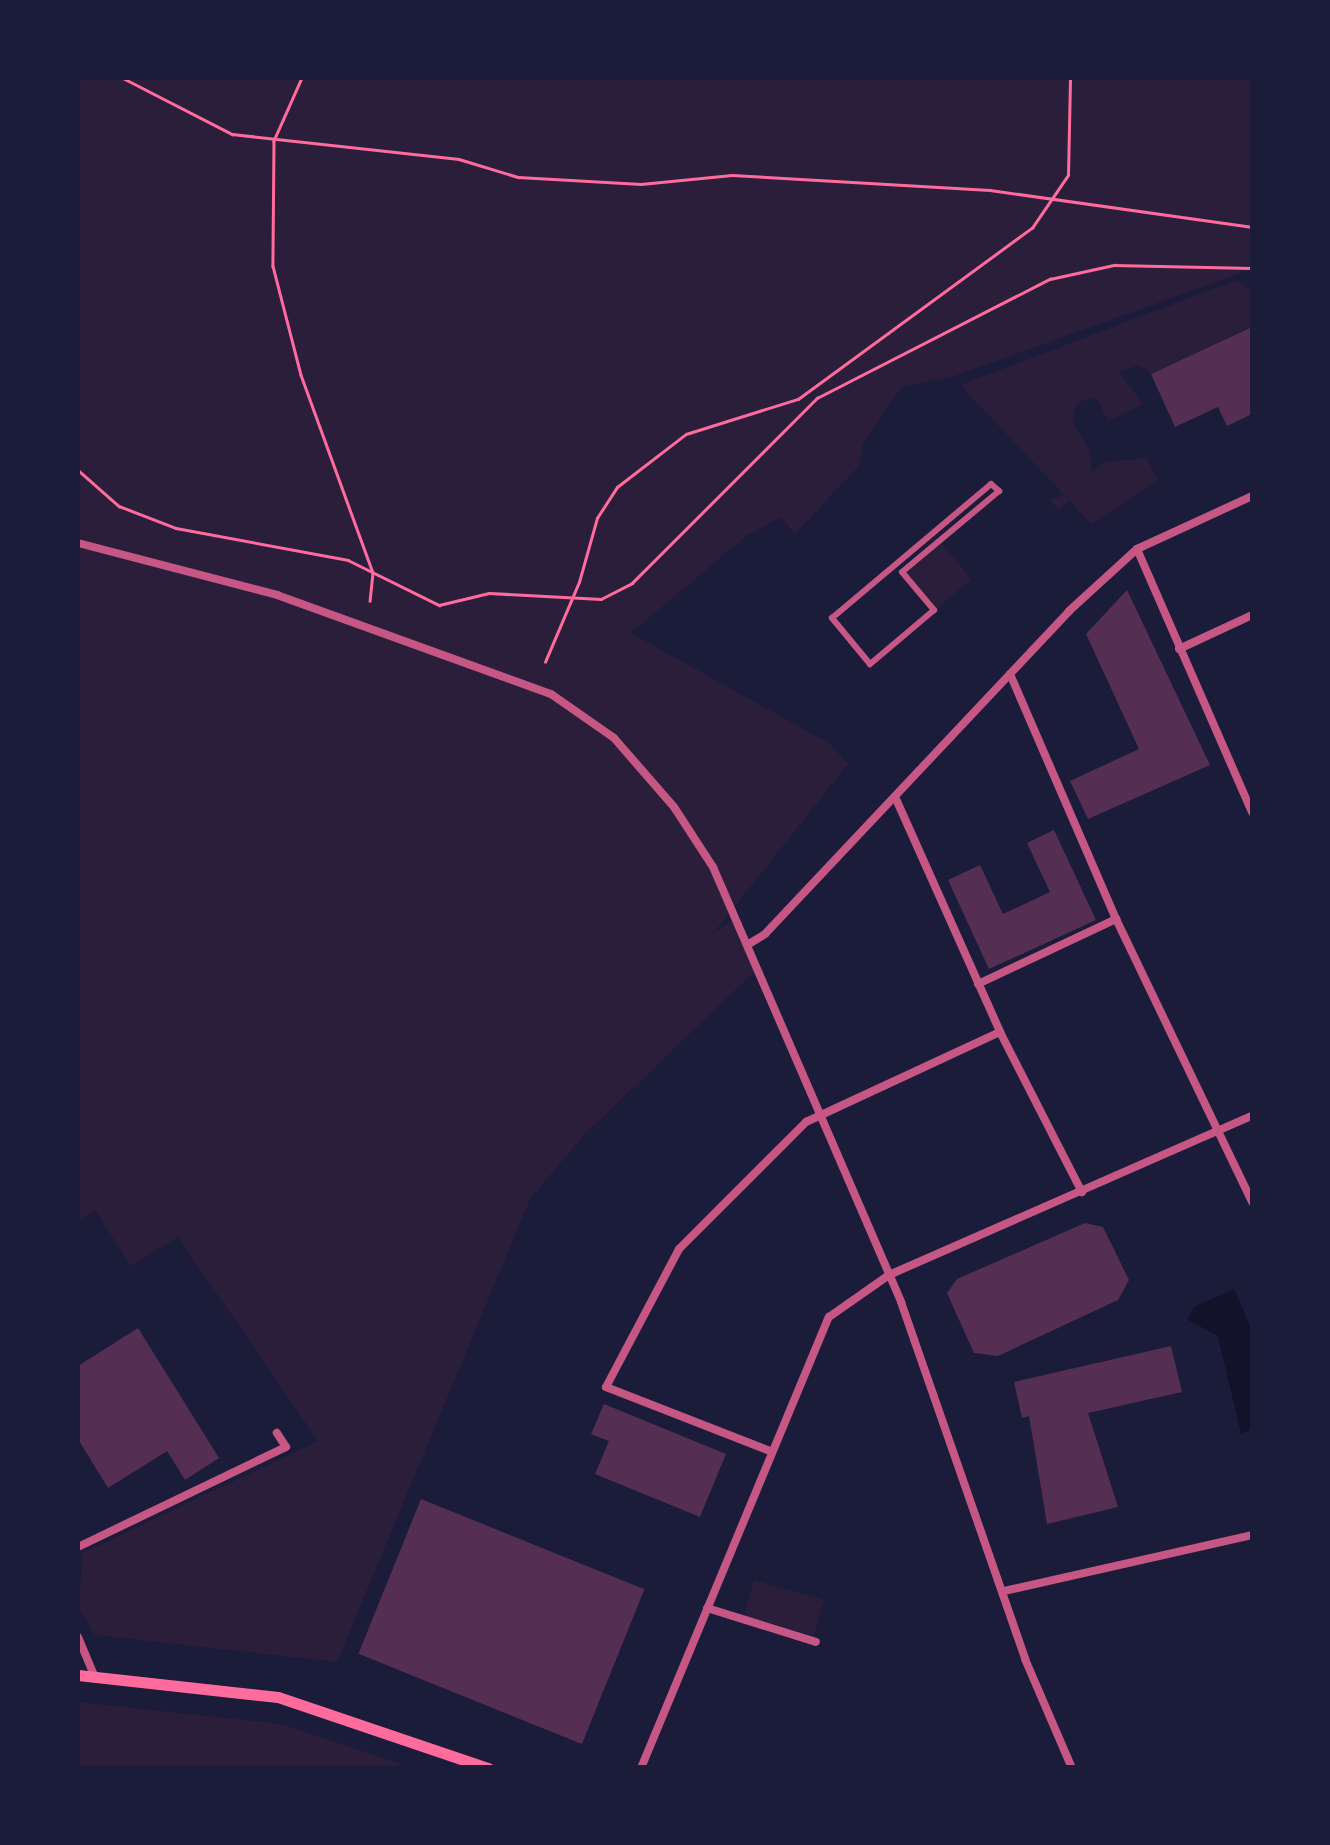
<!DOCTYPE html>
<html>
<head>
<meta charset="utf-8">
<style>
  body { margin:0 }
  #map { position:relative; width:1330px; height:1845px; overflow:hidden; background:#1b1b3a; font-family:Cabin,sans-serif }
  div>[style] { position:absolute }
  .green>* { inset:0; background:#2a1e3b; transform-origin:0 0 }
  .water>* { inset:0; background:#12122b }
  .building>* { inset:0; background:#542f53; transform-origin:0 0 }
  .path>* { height:2.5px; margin:-1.25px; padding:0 1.25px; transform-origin:1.25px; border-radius:1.25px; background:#ff6b9d }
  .pedestrian>* { height:6px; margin:-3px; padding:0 3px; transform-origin:3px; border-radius:3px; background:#c65784 }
  .minor>* { height:8px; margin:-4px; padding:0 4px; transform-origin:4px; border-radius:4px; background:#c65784 }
  .secondary>* { height:11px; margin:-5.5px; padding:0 5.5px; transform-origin:5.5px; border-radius:5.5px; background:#ff6b9d }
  span { translate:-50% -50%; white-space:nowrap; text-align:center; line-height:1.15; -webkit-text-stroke:10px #1b1b3a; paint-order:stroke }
  .frame { position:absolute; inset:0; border:80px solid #1b1b3a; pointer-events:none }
</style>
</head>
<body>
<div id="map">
  <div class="green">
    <i style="clip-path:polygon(78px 78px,1252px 78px,1252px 269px,949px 378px,902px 386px,863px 444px,859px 466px,795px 534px,781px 517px,745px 537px,631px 633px,830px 744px,848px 764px,712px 935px,734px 918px,756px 970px,585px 1134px,530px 1199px,337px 1662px,95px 1635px,78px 1607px,83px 1553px,318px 1441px,178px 1237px,131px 1266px,95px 1210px,78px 1221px)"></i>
    <i style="clip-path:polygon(1237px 280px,1252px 291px,1252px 326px,1151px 374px,1139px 365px,1119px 372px,1143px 404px,1108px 421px,1096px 397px,1076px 403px,1073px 424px,1090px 451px,1092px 472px,1105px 462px,1147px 458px,1158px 481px,1091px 524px,1069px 500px,1059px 511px,1050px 500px,1064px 495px,960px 385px)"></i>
    <i style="left:940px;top:541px;width:50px;height:49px;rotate:51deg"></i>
    <i style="left:754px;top:1580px;width:73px;height:37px;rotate:16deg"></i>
    <i style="clip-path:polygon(78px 1702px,282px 1724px,411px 1767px,78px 1767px)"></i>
  </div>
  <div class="water">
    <i style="clip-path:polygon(1234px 1289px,1252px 1330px,1252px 1429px,1241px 1434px,1218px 1336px,1187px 1319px,1194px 1307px)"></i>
  </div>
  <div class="building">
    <i style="clip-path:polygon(1252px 327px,1252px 414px,1227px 426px,1218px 407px,1175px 427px,1151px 374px)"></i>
    <i style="clip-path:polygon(1127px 590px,1210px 765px,1088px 819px,1070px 781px,1139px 749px,1086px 634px)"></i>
    <i style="clip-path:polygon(1054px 830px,1096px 920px,989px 969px,948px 880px,980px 865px,1003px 914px,1050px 892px,1027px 843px)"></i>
    <i style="clip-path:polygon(1085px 1223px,1103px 1227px,1129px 1280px,1118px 1300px,998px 1356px,974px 1353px,947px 1293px,957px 1279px)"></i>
    <i style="clip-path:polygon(138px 1328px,219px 1458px,185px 1480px,167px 1451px,108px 1488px,78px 1439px,78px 1366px)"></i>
    <i style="clip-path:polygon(1171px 1346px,1182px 1392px,1088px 1413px,1118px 1507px,1047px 1524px,1029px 1416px,1022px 1418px,1014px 1382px)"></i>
    <i style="clip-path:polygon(604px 1404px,726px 1454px,700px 1517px,595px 1474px,609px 1441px,591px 1434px)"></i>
    <i style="left:421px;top:1499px;width:241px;height:167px;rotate:22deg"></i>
  </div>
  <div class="path">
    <i style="left:123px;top:78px;width:123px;rotate:27.2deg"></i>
    <i style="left:232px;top:134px;width:228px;rotate:6.3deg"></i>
    <i style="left:459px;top:159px;width:62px;rotate:17deg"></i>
    <i style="left:518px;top:177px;width:123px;rotate:3.3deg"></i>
    <i style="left:641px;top:184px;width:91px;rotate:-5.6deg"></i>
    <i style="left:732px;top:175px;width:258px;rotate:3.3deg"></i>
    <i style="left:990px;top:190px;width:265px;rotate:8deg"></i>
    <i style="left:302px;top:78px;width:69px;rotate:114deg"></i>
    <i style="left:274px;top:141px;width:125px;rotate:90.5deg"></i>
    <i style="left:273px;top:266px;width:113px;rotate:75.6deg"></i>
    <i style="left:301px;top:375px;width:211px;rotate:70deg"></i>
    <i style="left:373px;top:573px;width:28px;rotate:96deg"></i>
    <i style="left:78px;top:470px;width:55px;rotate:41.3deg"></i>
    <i style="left:119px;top:506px;width:61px;rotate:21.1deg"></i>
    <i style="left:176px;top:528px;width:175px;rotate:10.5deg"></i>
    <i style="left:348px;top:560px;width:102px;rotate:26.3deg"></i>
    <i style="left:439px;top:605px;width:51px;rotate:-13.5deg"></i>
    <i style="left:489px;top:593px;width:112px;rotate:3.1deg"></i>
    <i style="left:601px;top:599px;width:35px;rotate:-27deg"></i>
    <i style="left:632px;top:583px;width:262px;rotate:-45deg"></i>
    <i style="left:817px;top:398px;width:262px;rotate:-27.1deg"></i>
    <i style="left:1050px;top:279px;width:66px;rotate:-12.3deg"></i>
    <i style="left:1114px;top:265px;width:138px;rotate:1.2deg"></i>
    <i style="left:545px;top:662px;width:87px;rotate:-67deg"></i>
    <i style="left:579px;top:582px;width:66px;rotate:-74.3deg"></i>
    <i style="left:597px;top:518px;width:37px;rotate:-57deg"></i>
    <i style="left:617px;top:487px;width:87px;rotate:-37.5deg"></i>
    <i style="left:686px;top:434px;width:117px;rotate:-17.4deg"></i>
    <i style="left:798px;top:399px;width:290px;rotate:-36.2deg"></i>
    <i style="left:1032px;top:228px;width:64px;rotate:-55.8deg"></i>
    <i style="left:1068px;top:175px;width:97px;rotate:-88.8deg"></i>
  </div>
  <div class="pedestrian">
    <i style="left:991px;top:484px;width:11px;rotate:41deg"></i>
    <i style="left:999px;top:491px;width:126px;rotate:140.1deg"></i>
    <i style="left:902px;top:572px;width:50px;rotate:49.9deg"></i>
    <i style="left:934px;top:610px;width:84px;rotate:139.8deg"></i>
    <i style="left:870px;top:664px;width:60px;rotate:-129.6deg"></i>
    <i style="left:832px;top:618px;width:208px;rotate:-40.1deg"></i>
  </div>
  <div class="minor">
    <i style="left:78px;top:543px;width:206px;rotate:14.6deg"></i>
    <i style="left:277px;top:595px;width:291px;rotate:19.9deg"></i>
    <i style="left:551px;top:694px;width:77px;rotate:34.9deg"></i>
    <i style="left:614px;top:738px;width:91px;rotate:49deg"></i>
    <i style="left:674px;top:807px;width:72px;rotate:57deg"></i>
    <i style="left:713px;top:867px;width:474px;rotate:66.6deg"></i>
    <i style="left:901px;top:1302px;width:378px;rotate:70.8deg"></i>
    <i style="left:1025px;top:1659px;width:119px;rotate:66.7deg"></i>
    <i style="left:1137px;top:549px;width:287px;rotate:66.4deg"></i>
    <i style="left:1179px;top:649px;width:81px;rotate:-25deg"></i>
    <i style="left:1010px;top:674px;width:267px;rotate:66.6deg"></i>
    <i style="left:1116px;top:919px;width:314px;rotate:64.3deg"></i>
    <i style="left:896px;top:799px;width:255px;rotate:65.9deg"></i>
    <i style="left:1000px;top:1032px;width:180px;rotate:62.9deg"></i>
    <i style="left:747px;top:945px;width:21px;rotate:-31deg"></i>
    <i style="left:765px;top:934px;width:444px;rotate:-46.7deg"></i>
    <i style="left:1069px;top:611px;width:92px;rotate:-42.4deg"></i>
    <i style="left:1137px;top:549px;width:127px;rotate:-24.7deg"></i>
    <i style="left:978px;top:984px;width:153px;rotate:-25.2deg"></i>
    <i style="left:770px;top:1451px;width:176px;rotate:-158.7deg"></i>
    <i style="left:606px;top:1387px;width:156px;rotate:-62.1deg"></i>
    <i style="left:679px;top:1249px;width:180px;rotate:-45deg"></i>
    <i style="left:806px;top:1122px;width:214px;rotate:-24.9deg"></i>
    <i style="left:78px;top:1547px;width:231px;rotate:-25.7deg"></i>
    <i style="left:286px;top:1447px;width:17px;rotate:-123deg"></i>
    <i style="left:1004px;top:1591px;width:254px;rotate:-12.7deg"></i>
    <i style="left:707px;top:1608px;width:114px;rotate:17.3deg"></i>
    <i style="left:78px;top:1637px;width:41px;rotate:67.2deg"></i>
    <i style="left:641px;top:1768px;width:489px;rotate:-67.4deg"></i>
    <i style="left:829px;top:1317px;width:73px;rotate:-35deg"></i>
    <i style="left:889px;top:1275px;width:396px;rotate:-23.7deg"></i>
  </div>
  <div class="secondary">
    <i style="left:78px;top:1675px;width:201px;rotate:6.3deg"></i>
    <i style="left:278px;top:1697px;width:222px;rotate:18.7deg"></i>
  </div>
  <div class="frame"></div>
</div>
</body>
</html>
